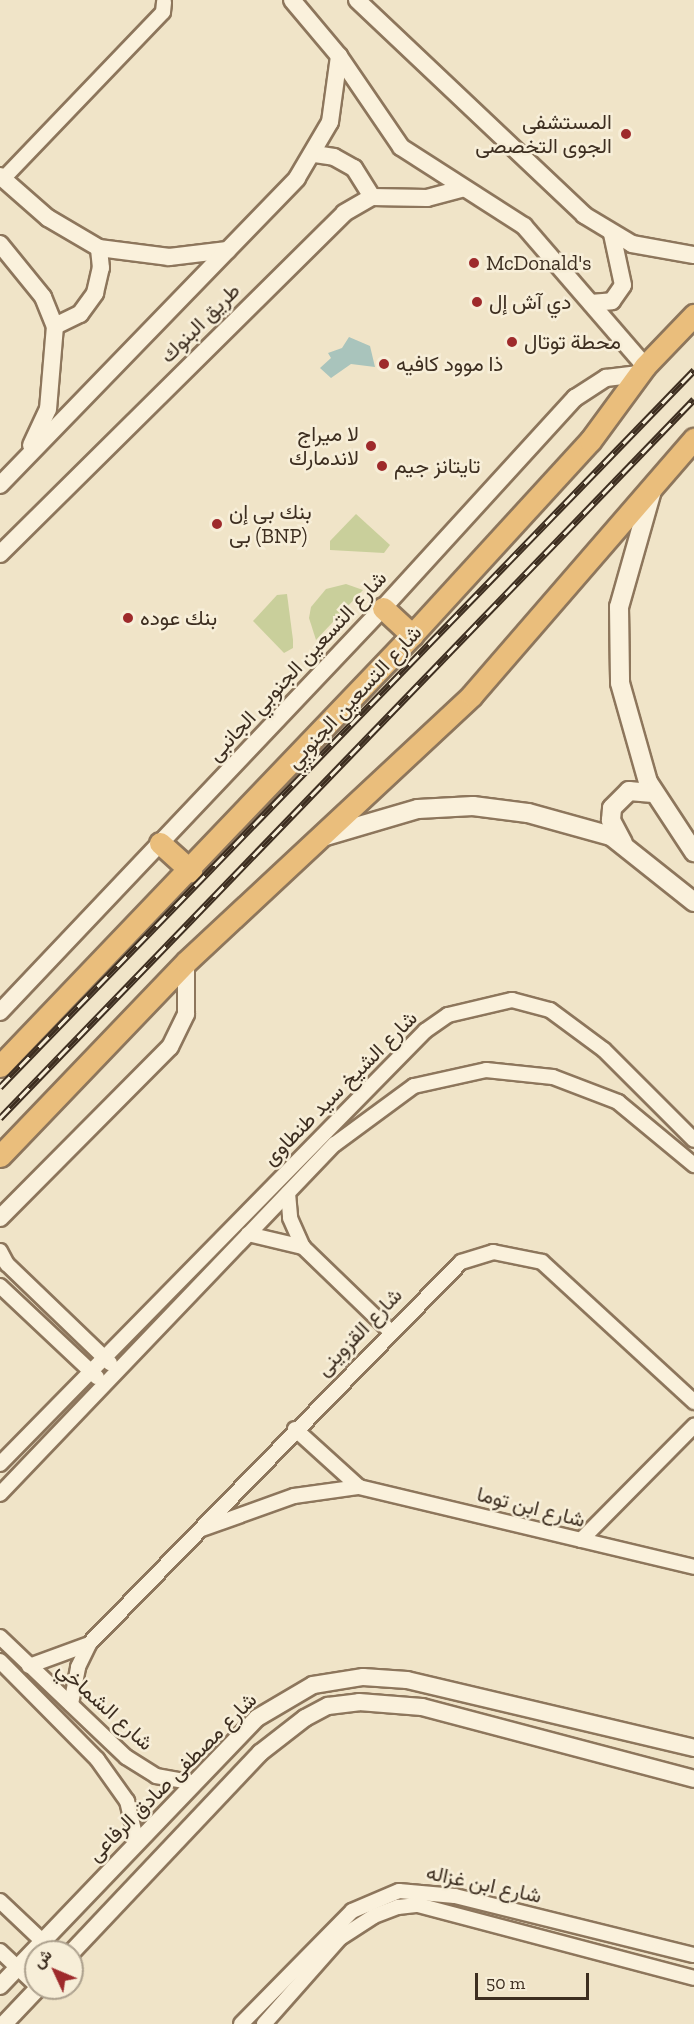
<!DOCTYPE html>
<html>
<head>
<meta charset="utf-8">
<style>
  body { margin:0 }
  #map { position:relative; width:694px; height:2024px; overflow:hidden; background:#f0e4c8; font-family:"Zilla Slab",Vazirmatn,serif }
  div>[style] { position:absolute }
  .green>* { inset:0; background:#c9cf9b }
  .water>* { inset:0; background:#a9c4bc }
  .roads { filter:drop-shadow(2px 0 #8d765c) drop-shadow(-2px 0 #8d765c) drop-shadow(0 2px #8d765c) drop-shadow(0 -2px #8d765c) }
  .minor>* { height:14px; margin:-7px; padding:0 7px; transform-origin:7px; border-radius:7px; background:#faf1dc }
  .tertiary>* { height:16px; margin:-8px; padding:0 8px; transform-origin:8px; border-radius:8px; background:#faf1dc }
  .secondary>* { height:18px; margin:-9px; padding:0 9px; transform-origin:9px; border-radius:9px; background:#faf1dc }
  .trunk>* { height:21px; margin:-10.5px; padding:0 10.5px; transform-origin:10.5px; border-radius:10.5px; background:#eabe7c }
  .rail>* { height:7px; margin-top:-3.5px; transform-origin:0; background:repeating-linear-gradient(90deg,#f7eed8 0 14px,#3d2e20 0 28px); box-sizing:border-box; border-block:2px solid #3d2e20 }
  .dots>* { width:16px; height:16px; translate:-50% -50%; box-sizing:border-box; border:3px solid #f7eed8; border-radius:50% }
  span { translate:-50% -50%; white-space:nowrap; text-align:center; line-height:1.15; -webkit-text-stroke:5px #f7eed8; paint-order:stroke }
  .poi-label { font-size:21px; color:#3d2e20 }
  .right { translate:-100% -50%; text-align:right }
  .left { translate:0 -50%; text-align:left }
  .street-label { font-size:21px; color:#3d2e20 }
  .north { position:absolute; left:24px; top:1940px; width:60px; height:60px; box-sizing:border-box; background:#f7eed8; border:2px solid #ada18e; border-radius:50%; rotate:314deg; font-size:16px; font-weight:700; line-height:24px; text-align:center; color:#3d2e20 }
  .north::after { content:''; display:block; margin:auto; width:21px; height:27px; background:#9e2a2b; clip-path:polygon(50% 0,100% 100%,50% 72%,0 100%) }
  .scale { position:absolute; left:475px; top:1973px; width:114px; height:27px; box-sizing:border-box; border:3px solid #3d2e20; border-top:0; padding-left:8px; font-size:18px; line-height:21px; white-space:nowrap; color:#3d2e20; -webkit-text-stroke:4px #f7eed8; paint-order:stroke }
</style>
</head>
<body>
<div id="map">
  <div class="green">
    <i style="clip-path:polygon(356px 514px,390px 545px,384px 553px,330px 550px,330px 541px)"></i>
    <i style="clip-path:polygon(346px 584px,363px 590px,316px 640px,309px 618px,311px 607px,326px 589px)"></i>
    <i style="clip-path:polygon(287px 594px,293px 640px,293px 648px,284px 653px,253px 621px,277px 595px)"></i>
  </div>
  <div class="water">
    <i style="clip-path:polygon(349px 337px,370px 346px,375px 367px,351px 364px,331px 378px,320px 368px,331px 358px,328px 353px,342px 348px)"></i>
  </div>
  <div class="roads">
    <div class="minor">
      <i style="left:3px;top:179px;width:231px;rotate:-46.2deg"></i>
      <i style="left:163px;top:12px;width:10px;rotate:-84deg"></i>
      <i style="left:288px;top:1193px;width:25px;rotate:85deg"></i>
      <i style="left:290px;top:1218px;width:32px;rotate:66deg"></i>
      <i style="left:303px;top:1247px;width:121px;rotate:44deg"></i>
      <i style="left:248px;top:1234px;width:57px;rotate:13.3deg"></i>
      <i style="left:0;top:1251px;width:15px;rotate:62deg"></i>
      <i style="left:7px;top:1264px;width:143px;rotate:43.9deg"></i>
      <i style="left:0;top:1286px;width:133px;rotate:43.2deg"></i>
      <i style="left:295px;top:1429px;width:86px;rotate:42.2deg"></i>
      <i style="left:0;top:1464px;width:607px;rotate:-45.53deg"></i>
      <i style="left:425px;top:1031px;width:28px;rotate:-35deg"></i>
      <i style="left:448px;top:1015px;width:66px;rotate:-13.2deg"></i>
      <i style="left:512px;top:1000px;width:39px;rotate:15deg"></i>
      <i style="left:550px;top:1010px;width:67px;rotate:36.5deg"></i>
      <i style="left:604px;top:1050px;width:127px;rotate:45deg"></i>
      <i style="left:0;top:1494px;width:484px;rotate:-46.3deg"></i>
      <i style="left:335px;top:1144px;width:98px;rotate:-36.3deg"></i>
      <i style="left:414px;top:1086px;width:74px;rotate:-12.5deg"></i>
      <i style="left:486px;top:1070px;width:67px;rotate:6deg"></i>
      <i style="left:553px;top:1077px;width:70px;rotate:21deg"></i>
      <i style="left:618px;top:1102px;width:99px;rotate:39.7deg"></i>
      <i style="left:202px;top:1529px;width:98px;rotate:-19.7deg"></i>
      <i style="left:294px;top:1496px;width:66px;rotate:-7.9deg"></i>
      <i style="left:359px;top:1487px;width:344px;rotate:13.4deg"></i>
      <i style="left:581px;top:1540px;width:161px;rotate:-45.3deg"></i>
      <i style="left:0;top:1637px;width:174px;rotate:43.6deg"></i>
      <i style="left:126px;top:1757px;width:36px;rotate:32deg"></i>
      <i style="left:156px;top:1776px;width:39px;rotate:10deg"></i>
      <i style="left:0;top:1661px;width:138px;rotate:45.3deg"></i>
      <i style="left:97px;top:1759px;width:52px;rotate:54.5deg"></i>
      <i style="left:127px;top:1801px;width:43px;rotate:76.6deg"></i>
      <i style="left:29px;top:1666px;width:64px;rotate:-20.1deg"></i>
      <i style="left:71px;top:1704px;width:38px;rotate:-79deg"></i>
      <i style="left:78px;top:1667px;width:25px;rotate:-64deg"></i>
      <i style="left:89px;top:1644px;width:533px;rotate:-45.76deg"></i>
      <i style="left:461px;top:1262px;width:34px;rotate:-17deg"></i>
      <i style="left:493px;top:1252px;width:50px;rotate:11.5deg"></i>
      <i style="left:542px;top:1262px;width:207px;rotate:42.6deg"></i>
      <i style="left:0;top:1901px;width:74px;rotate:43.4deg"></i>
      <i style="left:0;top:1951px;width:50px;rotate:43.4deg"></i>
      <i style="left:241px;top:2024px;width:158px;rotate:-45.5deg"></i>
      <i style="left:352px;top:1911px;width:51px;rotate:-23.1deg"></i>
      <i style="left:399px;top:1891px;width:56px;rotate:5.1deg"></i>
      <i style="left:455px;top:1896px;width:246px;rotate:13.9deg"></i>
      <i style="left:264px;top:2024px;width:115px;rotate:-48.5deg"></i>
      <i style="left:340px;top:1938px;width:40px;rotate:-32.9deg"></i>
      <i style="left:374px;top:1916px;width:26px;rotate:-21deg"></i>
      <i style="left:398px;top:1907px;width:20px;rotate:-6deg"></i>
      <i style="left:418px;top:1905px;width:285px;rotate:14.8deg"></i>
    </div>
    <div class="tertiary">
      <i style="left:292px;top:0;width:73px;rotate:50deg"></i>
      <i style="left:339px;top:56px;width:110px;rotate:55.7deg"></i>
      <i style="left:401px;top:147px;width:146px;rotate:32.7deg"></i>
      <i style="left:524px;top:226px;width:185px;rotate:49.2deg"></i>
      <i style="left:357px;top:0;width:313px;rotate:43.4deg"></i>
      <i style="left:584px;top:215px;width:56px;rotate:31.1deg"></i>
      <i style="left:632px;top:244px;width:63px;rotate:10.1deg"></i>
      <i style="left:315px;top:154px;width:19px;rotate:9deg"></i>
      <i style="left:334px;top:157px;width:23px;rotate:29deg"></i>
      <i style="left:354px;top:168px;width:34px;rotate:58deg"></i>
      <i style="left:0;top:176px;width:64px;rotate:41.2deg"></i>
      <i style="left:48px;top:218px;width:59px;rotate:30.5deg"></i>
      <i style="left:99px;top:248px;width:71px;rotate:7.3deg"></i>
      <i style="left:169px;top:257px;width:59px;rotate:-6.8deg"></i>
      <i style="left:0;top:244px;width:68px;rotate:50.9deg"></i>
      <i style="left:43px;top:297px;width:31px;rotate:68deg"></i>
      <i style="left:55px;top:326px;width:83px;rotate:94.8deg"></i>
      <i style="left:48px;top:409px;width:40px;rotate:115deg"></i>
      <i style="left:591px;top:303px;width:21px;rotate:-5deg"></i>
      <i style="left:612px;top:301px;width:19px;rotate:-55deg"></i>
      <i style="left:623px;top:285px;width:52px;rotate:-102.2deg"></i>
      <i style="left:55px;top:326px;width:28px;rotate:-26deg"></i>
      <i style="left:80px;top:314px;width:26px;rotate:-54deg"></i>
      <i style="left:95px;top:293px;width:26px;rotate:-77deg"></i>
      <i style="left:101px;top:268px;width:20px;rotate:-96deg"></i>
      <i style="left:0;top:485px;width:427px;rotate:-45.9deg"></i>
      <i style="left:297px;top:178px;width:65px;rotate:-59.5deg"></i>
      <i style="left:330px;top:122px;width:67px;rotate:-82.2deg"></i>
      <i style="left:0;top:554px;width:484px;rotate:-44.7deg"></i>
      <i style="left:344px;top:213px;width:32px;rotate:-30deg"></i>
      <i style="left:372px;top:197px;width:55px;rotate:1deg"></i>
      <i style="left:427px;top:198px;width:38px;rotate:-15deg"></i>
      <i style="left:0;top:1012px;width:557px;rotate:-46.53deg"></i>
      <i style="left:383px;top:608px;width:285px;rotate:-47.6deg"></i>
      <i style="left:575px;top:398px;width:37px;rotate:-33deg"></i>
      <i style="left:606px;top:378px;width:33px;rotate:-7deg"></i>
      <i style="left:0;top:1218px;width:241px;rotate:-45.2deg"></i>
      <i style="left:170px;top:1047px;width:37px;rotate:-64deg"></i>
      <i style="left:186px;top:1014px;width:52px;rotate:-90deg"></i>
      <i style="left:72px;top:1952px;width:274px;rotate:-46.6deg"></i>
      <i style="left:260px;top:1753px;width:57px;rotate:-37.9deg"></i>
      <i style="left:305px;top:1718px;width:26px;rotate:-28deg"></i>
      <i style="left:328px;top:1706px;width:31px;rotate:-7deg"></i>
      <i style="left:359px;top:1702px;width:63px;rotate:4.5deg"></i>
      <i style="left:422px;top:1707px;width:281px;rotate:14.8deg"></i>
      <i style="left:0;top:1986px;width:371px;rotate:-46.2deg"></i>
      <i style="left:257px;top:1718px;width:65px;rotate:-30.5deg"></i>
      <i style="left:313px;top:1685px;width:51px;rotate:-9.1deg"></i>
      <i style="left:363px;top:1677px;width:44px;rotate:3.9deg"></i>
      <i style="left:407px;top:1680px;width:295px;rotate:13.3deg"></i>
      <i style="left:4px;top:2024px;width:50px;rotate:-46.6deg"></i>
    </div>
    <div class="secondary">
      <i style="left:653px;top:487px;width:125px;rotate:105.8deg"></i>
      <i style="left:619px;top:607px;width:76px;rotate:89.2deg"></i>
      <i style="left:620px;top:683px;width:103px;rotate:74.2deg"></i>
      <i style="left:648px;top:782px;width:84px;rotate:56.7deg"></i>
      <i style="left:322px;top:837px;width:100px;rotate:-16.3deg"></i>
      <i style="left:418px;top:809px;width:55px;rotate:-3.1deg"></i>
      <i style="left:473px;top:806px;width:55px;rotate:7.3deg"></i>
      <i style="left:528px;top:813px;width:86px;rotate:15.5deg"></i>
      <i style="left:611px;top:836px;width:106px;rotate:38.5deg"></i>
      <i style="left:623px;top:843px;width:26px;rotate:-118deg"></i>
      <i style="left:611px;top:820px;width:12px;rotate:-85deg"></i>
      <i style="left:612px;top:808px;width:24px;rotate:-45deg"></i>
      <i style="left:629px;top:791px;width:24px;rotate:5deg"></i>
    </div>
    <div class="trunk">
      <i style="left:383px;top:608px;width:40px;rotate:43deg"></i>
      <i style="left:160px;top:843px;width:42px;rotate:42.1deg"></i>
      <i style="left:0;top:1066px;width:596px;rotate:-46.29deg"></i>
      <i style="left:412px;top:635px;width:263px;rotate:-47.5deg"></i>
      <i style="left:590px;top:441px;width:93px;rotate:-53.7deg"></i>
      <i style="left:645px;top:366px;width:71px;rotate:-46.1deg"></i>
      <i style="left:0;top:1156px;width:269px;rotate:-46.2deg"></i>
      <i style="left:186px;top:962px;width:391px;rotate:-43deg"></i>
      <i style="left:472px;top:695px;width:339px;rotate:-49.1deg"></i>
    </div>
  </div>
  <div class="rail">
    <i style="left:0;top:1087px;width:998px;rotate:-45.93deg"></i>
    <i style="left:0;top:1118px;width:999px;rotate:-46.01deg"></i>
  </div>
  <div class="dots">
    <i style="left:626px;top:134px;background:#9e2a2b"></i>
    <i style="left:474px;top:263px;background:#9e2a2b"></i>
    <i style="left:477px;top:302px;background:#9e2a2b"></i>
    <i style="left:512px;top:342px;background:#9e2a2b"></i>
    <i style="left:384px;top:364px;background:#9e2a2b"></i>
    <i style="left:371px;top:446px;background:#9e2a2b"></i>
    <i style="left:382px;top:466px;background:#9e2a2b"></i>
    <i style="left:217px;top:524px;background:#9e2a2b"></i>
    <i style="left:128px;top:618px;background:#9e2a2b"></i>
  </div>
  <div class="poi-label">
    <span class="right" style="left:612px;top:134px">المستشفى<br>الجوى التخصصى</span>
    <span class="left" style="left:486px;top:263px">McDonald's</span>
    <span class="left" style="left:489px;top:302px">دي آش إل</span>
    <span class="left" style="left:524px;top:342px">محطة توتال</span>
    <span class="left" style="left:396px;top:364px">ذا موود كافيه</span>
    <span class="right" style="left:359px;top:446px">لا ميراج<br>لاندمارك</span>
    <span class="left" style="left:394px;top:466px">تايتانز جيم</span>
    <span class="left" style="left:229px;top:524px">بنك بى إن<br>بى (BNP)</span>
    <span class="left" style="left:140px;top:618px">بنك عوده</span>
  </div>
  <div class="street-label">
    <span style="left:200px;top:323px;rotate:-45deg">طريق البنوك</span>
    <span style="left:297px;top:666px;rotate:-47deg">شارع التسعين الجنوبي الجانبى</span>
    <span style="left:354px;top:697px;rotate:-47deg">شارع التسعين الجنوبي</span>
    <span style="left:340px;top:1088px;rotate:-45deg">شارع الشيخ سيد طنطاوى</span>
    <span style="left:359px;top:1332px;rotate:-46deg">شارع القزوينى</span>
    <span style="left:531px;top:1507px;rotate:14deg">شارع ابن توما</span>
    <span style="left:105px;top:1706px;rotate:42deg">شارع الشماخي</span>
    <span style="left:172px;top:1777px;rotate:-45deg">شارع مصطفى صادق الرفاعى</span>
    <span style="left:484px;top:1884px;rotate:12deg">شارع ابن غزاله</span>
  </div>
  <div class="north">ش</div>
  <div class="scale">50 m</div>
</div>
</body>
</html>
